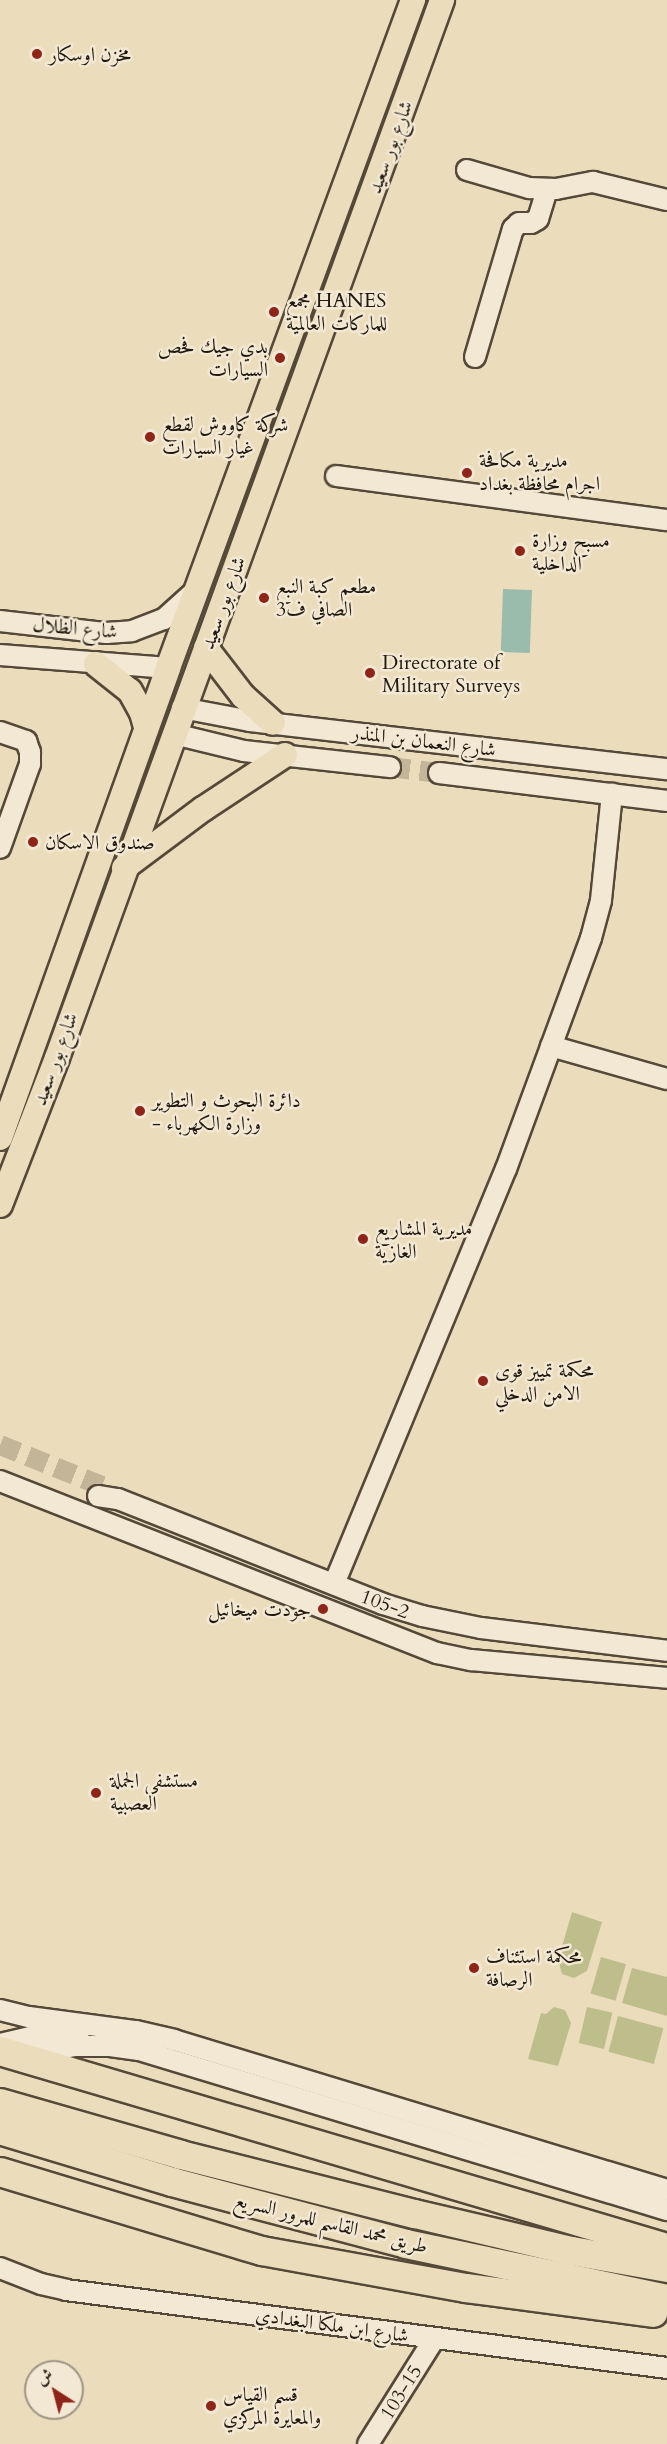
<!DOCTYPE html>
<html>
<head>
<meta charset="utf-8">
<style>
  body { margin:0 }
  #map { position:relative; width:667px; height:2444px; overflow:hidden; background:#ebdcbb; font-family:Cardo,Amiri,serif }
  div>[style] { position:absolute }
  .green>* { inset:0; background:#bebe8c; transform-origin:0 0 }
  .water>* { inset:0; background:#99bcad; transform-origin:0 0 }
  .minor-tunnel>* { height:20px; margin-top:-10px; transform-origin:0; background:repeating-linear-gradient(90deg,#c3b598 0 20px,transparent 0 30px) }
  .roads { filter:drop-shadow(2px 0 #544939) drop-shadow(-2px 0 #544939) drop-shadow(0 2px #544939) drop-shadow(0 -2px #544939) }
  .minor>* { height:20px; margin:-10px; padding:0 10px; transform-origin:10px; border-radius:10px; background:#f2e8d3 }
  .major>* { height:24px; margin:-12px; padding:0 12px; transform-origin:12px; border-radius:12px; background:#ebdcbb }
  .highway>* { height:28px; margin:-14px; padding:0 14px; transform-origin:14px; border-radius:14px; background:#ebdcbb }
  .dots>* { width:16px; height:16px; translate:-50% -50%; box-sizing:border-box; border:3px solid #f2e8d3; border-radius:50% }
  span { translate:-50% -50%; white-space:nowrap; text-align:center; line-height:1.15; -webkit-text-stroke:5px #f2e8d3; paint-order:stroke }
  .poi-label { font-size:20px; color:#21180e }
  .left { translate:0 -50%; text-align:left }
  .right { translate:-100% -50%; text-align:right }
  .street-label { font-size:20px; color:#21180e }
  .north { position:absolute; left:24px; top:2360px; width:60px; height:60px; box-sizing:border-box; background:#f2e8d3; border:2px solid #9e9584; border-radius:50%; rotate:324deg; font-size:16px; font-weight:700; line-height:24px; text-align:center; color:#21180e }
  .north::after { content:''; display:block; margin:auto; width:21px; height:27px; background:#8f2418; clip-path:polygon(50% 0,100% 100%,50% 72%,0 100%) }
</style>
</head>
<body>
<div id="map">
  <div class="green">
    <i style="clip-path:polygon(572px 1912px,602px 1922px,587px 1971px,574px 1978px,562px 1974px,558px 1960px)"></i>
    <i style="left:601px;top:1957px;width:26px;height:38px;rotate:16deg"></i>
    <i style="clip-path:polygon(632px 1968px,667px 1977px,667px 2016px,622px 2003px)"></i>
    <i style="clip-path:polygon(554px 2007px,565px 2010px,571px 2023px,558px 2066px,528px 2059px,541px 2013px,546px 2014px)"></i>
    <i style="left:587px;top:2007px;width:26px;height:37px;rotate:13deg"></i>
    <i style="left:618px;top:2016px;width:47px;height:37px;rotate:15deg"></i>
  </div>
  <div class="water">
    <i style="left:503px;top:589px;width:29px;height:63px;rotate:2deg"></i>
  </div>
  <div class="minor-tunnel">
    <i style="left:390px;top:767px;width:49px;rotate:7deg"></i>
    <i style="left:0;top:1445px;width:110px;rotate:21.9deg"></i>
  </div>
  <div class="roads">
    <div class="minor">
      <i style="left:467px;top:170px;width:65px;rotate:16.2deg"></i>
      <i style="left:529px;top:188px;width:27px;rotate:2deg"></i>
      <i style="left:556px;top:189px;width:38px;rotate:-11deg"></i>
      <i style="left:593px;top:182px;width:76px;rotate:13.7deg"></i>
      <i style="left:475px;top:357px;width:134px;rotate:-73.5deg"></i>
      <i style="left:513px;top:229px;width:8px;rotate:-45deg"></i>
      <i style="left:519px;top:223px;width:12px"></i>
      <i style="left:531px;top:223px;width:8px;rotate:-30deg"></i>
      <i style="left:538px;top:219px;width:30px;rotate:-73deg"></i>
      <i style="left:336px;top:476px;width:334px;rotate:7.6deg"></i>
      <i style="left:0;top:621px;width:107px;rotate:6.5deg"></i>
      <i style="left:106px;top:633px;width:26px;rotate:-4deg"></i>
      <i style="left:132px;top:631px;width:34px;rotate:-21deg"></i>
      <i style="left:164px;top:619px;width:40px;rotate:-42deg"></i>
      <i style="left:0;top:655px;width:169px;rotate:4.4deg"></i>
      <i style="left:182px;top:708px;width:69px;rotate:10.8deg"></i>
      <i style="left:250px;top:721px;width:420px;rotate:6.6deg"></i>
      <i style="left:0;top:732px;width:28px;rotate:19deg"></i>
      <i style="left:26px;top:741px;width:12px;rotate:70deg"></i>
      <i style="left:30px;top:752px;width:12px;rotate:90deg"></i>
      <i style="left:30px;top:764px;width:89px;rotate:109.7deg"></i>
      <i style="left:174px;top:734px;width:72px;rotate:13.7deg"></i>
      <i style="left:244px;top:751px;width:147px;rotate:6.3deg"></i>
      <i style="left:439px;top:773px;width:230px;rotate:7deg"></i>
      <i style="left:551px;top:1046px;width:121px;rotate:15.9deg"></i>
      <i style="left:0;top:1481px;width:470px;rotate:21.5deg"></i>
      <i style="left:437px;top:1653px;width:35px;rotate:12deg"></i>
      <i style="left:471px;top:1660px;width:197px;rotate:5.2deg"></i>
      <i style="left:98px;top:1496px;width:20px;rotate:9deg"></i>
      <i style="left:118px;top:1499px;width:285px;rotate:21.6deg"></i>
      <i style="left:383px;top:1604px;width:41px;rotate:17.1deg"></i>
      <i style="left:422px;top:1616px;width:60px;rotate:11.5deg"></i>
      <i style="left:481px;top:1628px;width:187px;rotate:7deg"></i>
      <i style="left:334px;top:1584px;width:449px;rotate:-67.5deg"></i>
      <i style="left:506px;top:1169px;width:246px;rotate:-69.8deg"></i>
      <i style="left:591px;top:938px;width:39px;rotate:-75deg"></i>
      <i style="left:601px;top:900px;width:107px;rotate:-84.1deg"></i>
      <i style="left:0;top:2010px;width:30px;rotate:14deg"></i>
      <i style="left:29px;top:2017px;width:108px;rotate:7.5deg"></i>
      <i style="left:136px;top:2031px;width:39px;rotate:13deg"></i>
      <i style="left:174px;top:2040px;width:515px;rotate:16.92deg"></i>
      <i style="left:0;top:2044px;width:32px;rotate:-13deg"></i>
      <i style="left:31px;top:2037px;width:49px;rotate:-7deg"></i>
      <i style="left:25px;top:2059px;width:17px;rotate:-24deg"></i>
      <i style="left:41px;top:2052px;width:35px;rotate:-10deg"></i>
      <i style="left:75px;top:2046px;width:35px"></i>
      <i style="left:110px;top:2046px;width:29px;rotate:8deg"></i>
      <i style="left:139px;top:2050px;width:552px;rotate:16.86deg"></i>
      <i style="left:0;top:2268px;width:44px;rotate:21.3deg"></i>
      <i style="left:41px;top:2284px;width:26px;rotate:13deg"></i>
      <i style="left:66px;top:2290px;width:606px;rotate:7.39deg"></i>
      <i style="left:368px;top:2444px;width:124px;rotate:-57.8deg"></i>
    </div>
    <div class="major">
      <i style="left:206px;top:648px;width:61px;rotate:52.4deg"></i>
      <i style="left:243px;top:696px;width:40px;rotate:42deg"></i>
      <i style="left:96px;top:664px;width:43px;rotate:38.5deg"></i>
      <i style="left:130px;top:691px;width:25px;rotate:61deg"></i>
      <i style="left:142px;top:713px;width:15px;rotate:74deg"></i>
      <i style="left:124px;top:868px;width:99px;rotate:-36.8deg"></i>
      <i style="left:203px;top:809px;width:98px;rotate:-33.4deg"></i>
      <i style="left:0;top:1138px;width:499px;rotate:-70.3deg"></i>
      <i style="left:168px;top:668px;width:712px;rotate:-69.86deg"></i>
      <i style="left:0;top:1205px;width:158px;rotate:-68.8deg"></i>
      <i style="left:57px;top:1058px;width:1126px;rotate:-70deg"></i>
    </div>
    <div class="highway">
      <i style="left:0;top:2051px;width:695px;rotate:16.45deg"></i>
      <i style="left:0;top:2103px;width:188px;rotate:16deg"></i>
      <i style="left:181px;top:2155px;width:241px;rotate:14.2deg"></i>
      <i style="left:415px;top:2214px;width:161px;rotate:13.3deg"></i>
      <i style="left:572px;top:2251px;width:97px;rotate:10.1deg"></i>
      <i style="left:0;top:2130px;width:180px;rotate:16.8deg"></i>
      <i style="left:172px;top:2182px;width:242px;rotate:14.8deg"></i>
      <i style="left:406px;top:2244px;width:267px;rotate:11.9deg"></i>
      <i style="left:0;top:2172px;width:274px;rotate:16.8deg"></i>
      <i style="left:262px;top:2251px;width:207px;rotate:10.3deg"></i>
      <i style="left:466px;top:2288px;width:189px;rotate:7.6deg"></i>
    </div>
  </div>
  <div class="dots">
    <i style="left:37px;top:54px;background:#8f2418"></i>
    <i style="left:274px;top:312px;background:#8f2418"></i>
    <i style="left:280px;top:358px;background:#8f2418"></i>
    <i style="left:150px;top:437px;background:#8f2418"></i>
    <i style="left:467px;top:473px;background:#8f2418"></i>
    <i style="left:520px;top:551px;background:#8f2418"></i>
    <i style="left:264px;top:598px;background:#8f2418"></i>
    <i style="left:370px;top:673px;background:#8f2418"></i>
    <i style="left:33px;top:842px;background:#8f2418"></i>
    <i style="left:140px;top:1111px;background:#8f2418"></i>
    <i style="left:363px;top:1239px;background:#8f2418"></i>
    <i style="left:483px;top:1381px;background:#8f2418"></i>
    <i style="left:323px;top:1609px;background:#8f2418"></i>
    <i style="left:96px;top:1793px;background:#8f2418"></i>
    <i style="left:474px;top:1968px;background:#8f2418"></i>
    <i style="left:211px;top:2406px;background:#8f2418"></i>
  </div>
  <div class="poi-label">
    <span class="left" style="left:49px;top:54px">مخزن اوسكار</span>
    <span class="left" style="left:286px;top:312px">مجمع HANES<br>للماركات العالمية</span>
    <span class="right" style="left:268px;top:358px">بدي جيك فحص<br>السيارات</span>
    <span class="left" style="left:162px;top:436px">شركة كاووش لقطع<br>غيار السيارات</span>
    <span class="left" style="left:479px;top:472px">مديرية مكافحة<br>اجرام محافظة بغداد</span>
    <span class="left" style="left:532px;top:552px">مسبح وزارة<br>الداخلية</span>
    <span class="left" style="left:276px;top:598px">مطعم كبة النبع<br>الصافي ف3</span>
    <span class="left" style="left:382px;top:674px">Directorate of<br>Military Surveys</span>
    <span class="left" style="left:45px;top:842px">صندوق الاسكان</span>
    <span class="left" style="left:152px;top:1112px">دائرة البحوث و التطوير<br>- وزارة الكهرباء</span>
    <span class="left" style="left:375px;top:1240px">مديرية المشاريع<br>الغازية</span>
    <span class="left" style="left:495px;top:1382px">محكمة تمييز قوى<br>الامن الدخلي</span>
    <span class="right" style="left:311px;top:1609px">جودت ميخائيل</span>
    <span class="left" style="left:110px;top:1792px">مستشفى الجملة<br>العصبية</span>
    <span class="left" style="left:486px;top:1968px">محكمة استئناف<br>الرصافة</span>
    <span class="left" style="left:223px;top:2406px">قسم القياس<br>والمعايرة المركزي</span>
  </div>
  <div class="street-label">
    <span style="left:390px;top:147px;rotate:-70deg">شارع بور سعيد</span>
    <span style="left:223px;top:603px;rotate:-70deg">شارع بور سعيد</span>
    <span style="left:75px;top:628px;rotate:5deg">شارع الظلال</span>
    <span style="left:424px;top:741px;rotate:7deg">شارع النعمان بن المنذر</span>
    <span style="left:55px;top:1059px;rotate:-70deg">شارع بور سعيد</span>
    <span style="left:385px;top:1604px;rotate:20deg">105-2</span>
    <span style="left:331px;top:2223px;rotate:14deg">طريق محمد القاسم للمرور السريع</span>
    <span style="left:332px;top:2325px;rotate:8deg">شارع ابن ملكا البغدادي</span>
    <span style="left:401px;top:2392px;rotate:-58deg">103-15</span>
  </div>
  <div class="north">ش</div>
</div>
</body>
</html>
